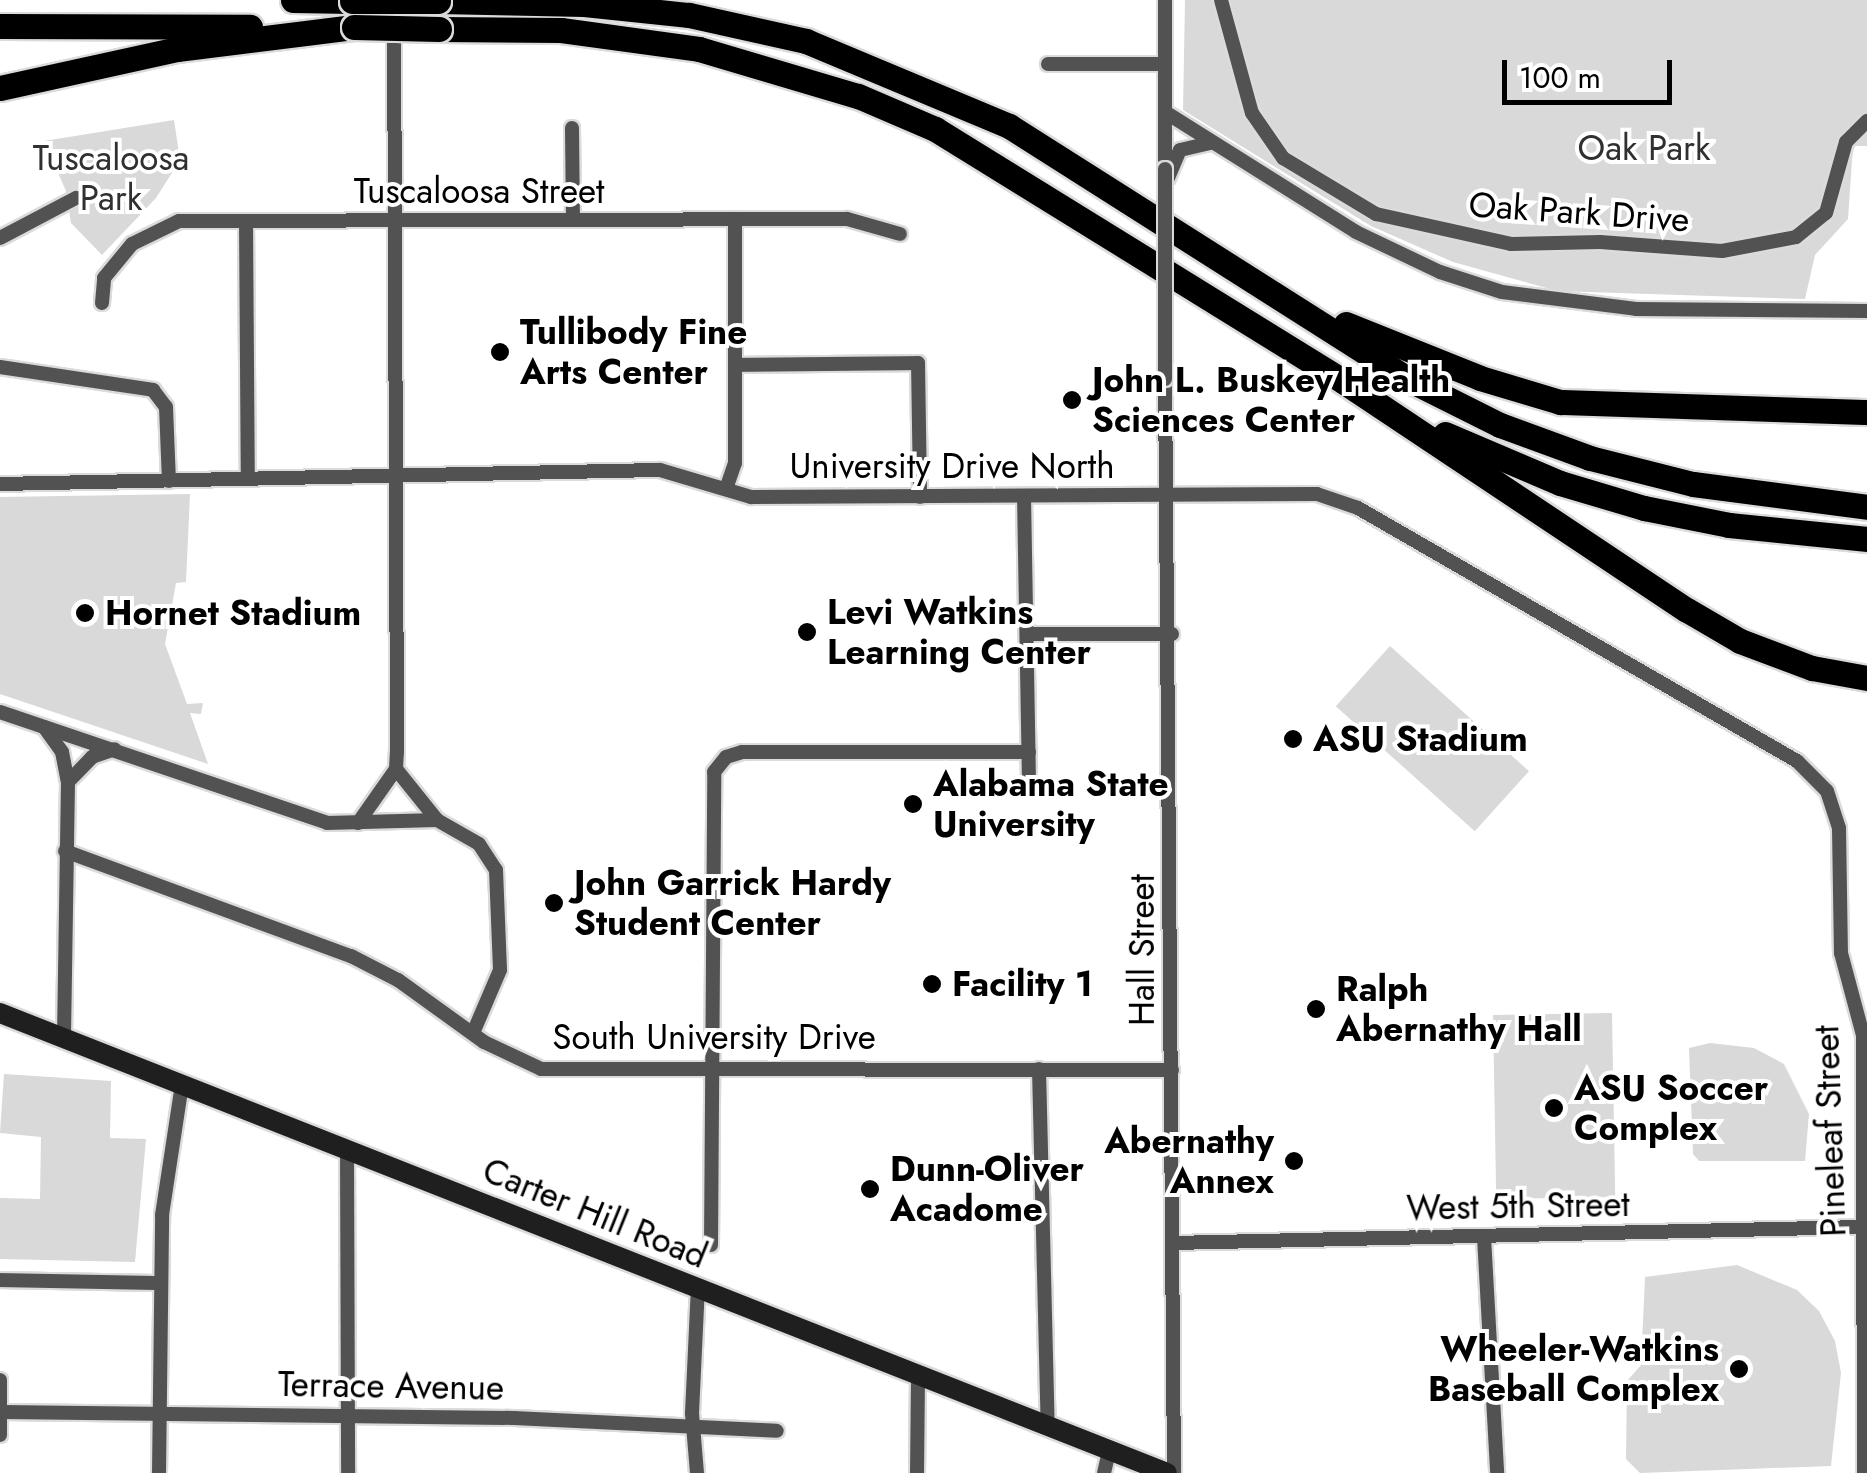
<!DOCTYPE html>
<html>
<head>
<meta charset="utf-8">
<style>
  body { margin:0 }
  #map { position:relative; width:1867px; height:1473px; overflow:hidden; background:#fff; font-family:Jost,sans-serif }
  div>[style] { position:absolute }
  .green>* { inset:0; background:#d9d9d9; transform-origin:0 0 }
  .roads { filter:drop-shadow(2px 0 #dbdbdb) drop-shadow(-2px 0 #dbdbdb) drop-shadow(0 2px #dbdbdb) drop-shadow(0 -2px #dbdbdb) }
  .street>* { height:14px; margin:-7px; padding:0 7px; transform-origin:7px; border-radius:7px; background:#525252 }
  .secondary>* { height:20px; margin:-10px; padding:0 10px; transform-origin:10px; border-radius:10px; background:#1f1f1f }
  .highway>* { height:25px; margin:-12.5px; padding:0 12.5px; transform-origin:12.5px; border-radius:12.5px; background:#000 }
  .bridges { filter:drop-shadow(2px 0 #dbdbdb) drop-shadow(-2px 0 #dbdbdb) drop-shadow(0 2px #dbdbdb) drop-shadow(0 -2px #dbdbdb) }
  .street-bridge>* { height:14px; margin:-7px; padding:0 7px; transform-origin:7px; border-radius:7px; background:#525252 }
  .highway-bridge>* { height:25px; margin:-12.5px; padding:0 12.5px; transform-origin:12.5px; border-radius:12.5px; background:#000 }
  .dots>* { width:28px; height:28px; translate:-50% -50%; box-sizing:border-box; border:5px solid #fff; border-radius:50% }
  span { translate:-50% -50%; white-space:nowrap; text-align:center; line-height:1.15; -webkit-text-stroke:8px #fff; paint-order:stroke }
  .park-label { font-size:35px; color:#303030 }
  .street-label { font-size:35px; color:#000 }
  .poi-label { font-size:35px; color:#000; font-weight:700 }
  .left { translate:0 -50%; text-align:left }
  .right { translate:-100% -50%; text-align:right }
  .scale { position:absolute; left:1502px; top:60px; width:170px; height:45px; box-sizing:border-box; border:5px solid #000; border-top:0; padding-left:12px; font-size:30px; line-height:35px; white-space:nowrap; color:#000; -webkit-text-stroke:8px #fff; paint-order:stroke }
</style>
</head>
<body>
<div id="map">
  <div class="green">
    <i style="clip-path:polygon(1185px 0,1867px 0,1867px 146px,1853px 146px,1848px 219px,1815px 255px,1805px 299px,1557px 291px,1453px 262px,1371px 226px,1183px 110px)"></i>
    <i style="clip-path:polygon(174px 120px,180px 160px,156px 198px,102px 255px,71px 223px,66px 191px,44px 141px)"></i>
    <i style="clip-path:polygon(190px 494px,186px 582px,176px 583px,165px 644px,187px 704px,203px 703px,201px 714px,190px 713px,208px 764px,0 694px,0 497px)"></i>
    <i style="left:1390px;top:646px;width:187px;height:81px;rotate:42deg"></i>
    <i style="left:1612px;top:1013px;width:184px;height:119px;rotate:89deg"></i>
    <i style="clip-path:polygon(1710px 1043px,1754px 1048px,1784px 1064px,1809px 1114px,1805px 1161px,1699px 1161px,1693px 1154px,1689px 1048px)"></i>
    <i style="clip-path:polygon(4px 1074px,111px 1081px,110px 1138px,146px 1139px,135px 1262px,0 1259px,0 1198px,40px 1199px,41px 1137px,0 1133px)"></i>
    <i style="clip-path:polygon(1737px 1265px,1797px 1290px,1819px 1311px,1835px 1341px,1841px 1373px,1831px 1466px,1640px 1473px,1626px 1459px,1627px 1381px,1641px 1365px,1645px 1277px)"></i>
  </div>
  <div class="roads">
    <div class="street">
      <i style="left:1221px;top:0;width:117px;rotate:74.7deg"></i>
      <i style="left:1252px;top:113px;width:55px;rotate:55.4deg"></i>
      <i style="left:1283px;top:158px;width:109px;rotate:31.1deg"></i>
      <i style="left:1376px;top:214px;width:138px;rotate:12.5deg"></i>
      <i style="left:1511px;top:244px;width:89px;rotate:-1.3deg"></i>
      <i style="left:1600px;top:242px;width:122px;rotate:4.2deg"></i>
      <i style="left:1722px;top:251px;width:75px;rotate:-10.7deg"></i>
      <i style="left:1796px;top:237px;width:38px;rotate:-39deg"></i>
      <i style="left:1826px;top:213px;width:74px;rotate:-74.3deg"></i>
      <i style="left:1846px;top:142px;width:30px;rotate:-45deg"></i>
      <i style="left:1048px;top:64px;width:117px"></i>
      <i style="left:1165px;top:112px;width:226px;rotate:32.1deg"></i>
      <i style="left:1356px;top:232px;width:93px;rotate:25.5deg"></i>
      <i style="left:1440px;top:272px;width:65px;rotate:17.9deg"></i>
      <i style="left:1502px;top:292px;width:135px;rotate:7.2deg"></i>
      <i style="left:1636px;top:309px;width:231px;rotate:0.5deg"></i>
      <i style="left:572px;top:128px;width:92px;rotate:89.4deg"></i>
      <i style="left:1165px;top:169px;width:169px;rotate:-90deg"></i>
      <i style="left:1168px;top:178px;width:30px;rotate:-67deg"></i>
      <i style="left:1180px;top:150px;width:32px;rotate:-13deg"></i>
      <i style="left:246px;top:221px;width:258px;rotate:89.6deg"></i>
      <i style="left:0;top:238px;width:86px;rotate:-27.8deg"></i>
      <i style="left:102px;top:303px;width:25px;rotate:-85deg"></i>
      <i style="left:104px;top:278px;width:44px;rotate:-50.5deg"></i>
      <i style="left:132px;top:244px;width:52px;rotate:-26.1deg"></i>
      <i style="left:179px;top:221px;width:668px;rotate:-0.17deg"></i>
      <i style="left:847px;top:219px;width:55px;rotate:15.8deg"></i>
      <i style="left:735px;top:365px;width:183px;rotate:-0.6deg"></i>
      <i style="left:918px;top:363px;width:134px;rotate:89.1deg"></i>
      <i style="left:0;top:367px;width:155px;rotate:8.5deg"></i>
      <i style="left:153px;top:390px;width:21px;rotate:53deg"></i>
      <i style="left:166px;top:407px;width:74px;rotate:87.7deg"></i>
      <i style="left:1165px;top:379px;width:1094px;rotate:89.53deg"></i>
      <i style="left:0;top:484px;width:660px;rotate:-1.22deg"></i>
      <i style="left:660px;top:470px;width:95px;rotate:16.5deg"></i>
      <i style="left:751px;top:497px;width:566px;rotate:-0.3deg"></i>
      <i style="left:1317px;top:494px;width:43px;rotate:18.9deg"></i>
      <i style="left:1358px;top:508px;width:507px;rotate:29.96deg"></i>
      <i style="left:1797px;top:761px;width:42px;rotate:45deg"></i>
      <i style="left:1827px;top:791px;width:39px;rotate:72deg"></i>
      <i style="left:1839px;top:828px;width:125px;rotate:89.1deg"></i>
      <i style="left:1841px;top:953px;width:85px;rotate:75deg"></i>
      <i style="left:1863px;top:1035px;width:438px;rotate:89.9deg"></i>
      <i style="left:726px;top:489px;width:28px;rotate:-71deg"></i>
      <i style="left:735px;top:463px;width:243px;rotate:-90deg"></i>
      <i style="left:1024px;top:496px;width:278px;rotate:89deg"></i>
      <i style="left:1028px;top:634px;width:144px"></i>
      <i style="left:0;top:712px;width:345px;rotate:18.7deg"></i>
      <i style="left:327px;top:823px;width:110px;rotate:-1.6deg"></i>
      <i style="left:44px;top:727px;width:31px;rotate:54deg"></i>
      <i style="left:62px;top:752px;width:31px;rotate:79deg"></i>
      <i style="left:68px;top:782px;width:255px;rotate:90.9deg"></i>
      <i style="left:396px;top:769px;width:65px;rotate:51.2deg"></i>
      <i style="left:437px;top:820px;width:48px;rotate:29.7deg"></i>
      <i style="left:479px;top:844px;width:31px;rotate:57deg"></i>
      <i style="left:496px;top:870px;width:100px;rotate:87.7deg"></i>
      <i style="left:500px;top:970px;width:69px;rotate:113.2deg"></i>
      <i style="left:68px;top:782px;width:35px;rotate:-46deg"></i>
      <i style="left:92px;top:757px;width:24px;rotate:-19deg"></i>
      <i style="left:358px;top:823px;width:66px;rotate:-54.9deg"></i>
      <i style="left:396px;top:769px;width:17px;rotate:-87deg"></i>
      <i style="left:397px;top:752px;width:752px;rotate:-90.23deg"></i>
      <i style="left:65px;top:851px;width:305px;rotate:20.2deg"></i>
      <i style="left:351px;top:956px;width:53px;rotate:27.1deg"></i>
      <i style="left:398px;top:980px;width:106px;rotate:35.8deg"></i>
      <i style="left:484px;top:1042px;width:63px;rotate:25.3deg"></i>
      <i style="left:541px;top:1069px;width:631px;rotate:0.09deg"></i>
      <i style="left:1039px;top:1069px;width:358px;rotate:88.6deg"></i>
      <i style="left:347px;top:1150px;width:323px;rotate:89.8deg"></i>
      <i style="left:1484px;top:1237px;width:236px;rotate:86.8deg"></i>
      <i style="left:1173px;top:1243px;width:690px;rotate:-1.33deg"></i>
      <i style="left:711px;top:1245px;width:473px;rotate:-89.6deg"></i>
      <i style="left:714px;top:772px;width:19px;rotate:-51deg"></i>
      <i style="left:726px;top:757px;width:17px;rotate:-17deg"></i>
      <i style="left:742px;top:752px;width:287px"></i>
      <i style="left:0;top:1280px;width:161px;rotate:1.1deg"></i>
      <i style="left:0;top:1380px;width:55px;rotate:90deg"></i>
      <i style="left:2px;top:1412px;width:512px;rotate:0.67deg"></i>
      <i style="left:514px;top:1418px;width:263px;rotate:2.8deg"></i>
      <i style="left:159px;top:1473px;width:258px;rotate:-89.3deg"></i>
      <i style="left:162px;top:1215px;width:133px;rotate:-81.3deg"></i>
      <i style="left:697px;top:1473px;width:60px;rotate:-94.8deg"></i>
      <i style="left:692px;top:1413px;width:125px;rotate:-87.3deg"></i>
      <i style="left:917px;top:1473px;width:98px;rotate:-89.4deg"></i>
      <i style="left:1104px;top:1473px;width:23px;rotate:-77deg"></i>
    </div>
    <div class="secondary">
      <i style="left:0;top:1013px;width:1254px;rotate:21.51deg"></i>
    </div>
    <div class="highway">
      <i style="left:293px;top:0;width:59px;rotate:1deg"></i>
      <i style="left:438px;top:1px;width:146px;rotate:1.2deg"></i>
      <i style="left:584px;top:4px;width:106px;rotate:6deg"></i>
      <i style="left:689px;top:15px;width:120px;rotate:12.5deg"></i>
      <i style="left:806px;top:41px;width:220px;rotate:22.7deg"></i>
      <i style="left:1009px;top:126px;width:472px;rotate:32.4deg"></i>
      <i style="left:1408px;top:379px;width:103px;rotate:26.6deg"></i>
      <i style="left:1500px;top:425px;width:96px;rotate:20.1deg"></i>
      <i style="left:1590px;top:458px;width:106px;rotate:14.2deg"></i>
      <i style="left:1693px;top:484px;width:176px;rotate:7.5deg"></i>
      <i style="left:0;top:26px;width:250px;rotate:0.2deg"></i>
      <i style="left:439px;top:29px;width:122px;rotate:0.5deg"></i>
      <i style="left:561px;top:30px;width:139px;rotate:7.8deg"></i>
      <i style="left:699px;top:49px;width:166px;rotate:16.5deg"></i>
      <i style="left:858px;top:96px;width:84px;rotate:23.2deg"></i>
      <i style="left:935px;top:129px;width:480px;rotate:31.7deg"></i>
      <i style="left:1343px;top:381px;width:413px;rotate:33.7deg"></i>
      <i style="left:1687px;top:610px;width:61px;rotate:30.3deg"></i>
      <i style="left:1740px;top:641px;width:77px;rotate:20.6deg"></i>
      <i style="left:1812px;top:668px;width:56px;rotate:10.3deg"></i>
      <i style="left:0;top:88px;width:181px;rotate:-12.4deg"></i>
      <i style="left:177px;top:49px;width:178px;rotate:-7.1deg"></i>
      <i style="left:1346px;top:324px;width:144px;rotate:21.9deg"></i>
      <i style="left:1480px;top:378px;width:84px;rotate:16.7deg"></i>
      <i style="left:1560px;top:402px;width:307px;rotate:1.9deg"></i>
      <i style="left:1445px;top:434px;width:125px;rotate:23.1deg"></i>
      <i style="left:1560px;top:483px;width:88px;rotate:16.6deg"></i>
      <i style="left:1644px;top:508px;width:87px;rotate:11.3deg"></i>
      <i style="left:1729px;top:525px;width:139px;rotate:5.8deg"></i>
    </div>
  </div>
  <div class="bridges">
    <div class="street-bridge">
      <i style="left:1165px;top:379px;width:210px;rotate:-90deg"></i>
    </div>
    <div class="highway-bridge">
      <i style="left:352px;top:1px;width:86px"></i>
      <i style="left:354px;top:27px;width:85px;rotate:1.3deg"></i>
    </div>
  </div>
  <div class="dots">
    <i style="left:500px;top:352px;background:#000"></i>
    <i style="left:1072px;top:400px;background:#000"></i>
    <i style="left:85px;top:613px;background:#000"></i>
    <i style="left:807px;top:632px;background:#000"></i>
    <i style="left:1293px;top:739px;background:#000"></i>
    <i style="left:913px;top:804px;background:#000"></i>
    <i style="left:554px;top:903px;background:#000"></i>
    <i style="left:932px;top:984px;background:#000"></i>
    <i style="left:1316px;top:1009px;background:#000"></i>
    <i style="left:1554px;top:1108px;background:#000"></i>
    <i style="left:1294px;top:1161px;background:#000"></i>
    <i style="left:870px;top:1189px;background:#000"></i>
    <i style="left:1739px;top:1369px;background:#000"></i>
  </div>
  <div class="park-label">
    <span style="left:1644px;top:148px">Oak Park</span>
    <span style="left:111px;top:178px">Tuscaloosa<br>Park</span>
  </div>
  <div class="street-label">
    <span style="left:479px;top:191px">Tuscaloosa Street</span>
    <span style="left:1579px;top:212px;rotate:4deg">Oak Park Drive</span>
    <span style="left:952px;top:466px">University Drive North</span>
    <span style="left:1142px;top:950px;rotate:-90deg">Hall Street</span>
    <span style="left:714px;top:1037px">South University Drive</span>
    <span style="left:1830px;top:1131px;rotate:-92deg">Pineleaf Street</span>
    <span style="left:1518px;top:1206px;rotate:-1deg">West 5th Street</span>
    <span style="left:595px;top:1213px;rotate:22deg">Carter Hill Road</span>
    <span style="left:391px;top:1386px;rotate:1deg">Terrace Avenue</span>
  </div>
  <div class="poi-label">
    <span class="left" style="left:520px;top:352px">Tullibody Fine<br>Arts Center</span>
    <span class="left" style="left:1092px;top:400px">John L. Buskey Health<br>Sciences Center</span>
    <span class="left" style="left:827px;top:632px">Levi Watkins<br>Learning Center</span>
    <span class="left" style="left:105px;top:613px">Hornet Stadium</span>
    <span class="left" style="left:1313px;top:739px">ASU Stadium</span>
    <span class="left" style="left:933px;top:804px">Alabama State<br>University</span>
    <span class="left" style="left:574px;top:903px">John Garrick Hardy<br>Student Center</span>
    <span class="left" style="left:952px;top:984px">Facility 1</span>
    <span class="left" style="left:1336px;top:1009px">Ralph<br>Abernathy Hall</span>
    <span class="left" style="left:1574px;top:1108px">ASU Soccer<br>Complex</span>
    <span class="right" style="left:1274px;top:1161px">Abernathy<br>Annex</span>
    <span class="left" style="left:890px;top:1189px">Dunn-Oliver<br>Acadome</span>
    <span class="right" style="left:1719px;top:1369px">Wheeler-Watkins<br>Baseball Complex</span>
  </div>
  <div class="scale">100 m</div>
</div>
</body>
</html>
